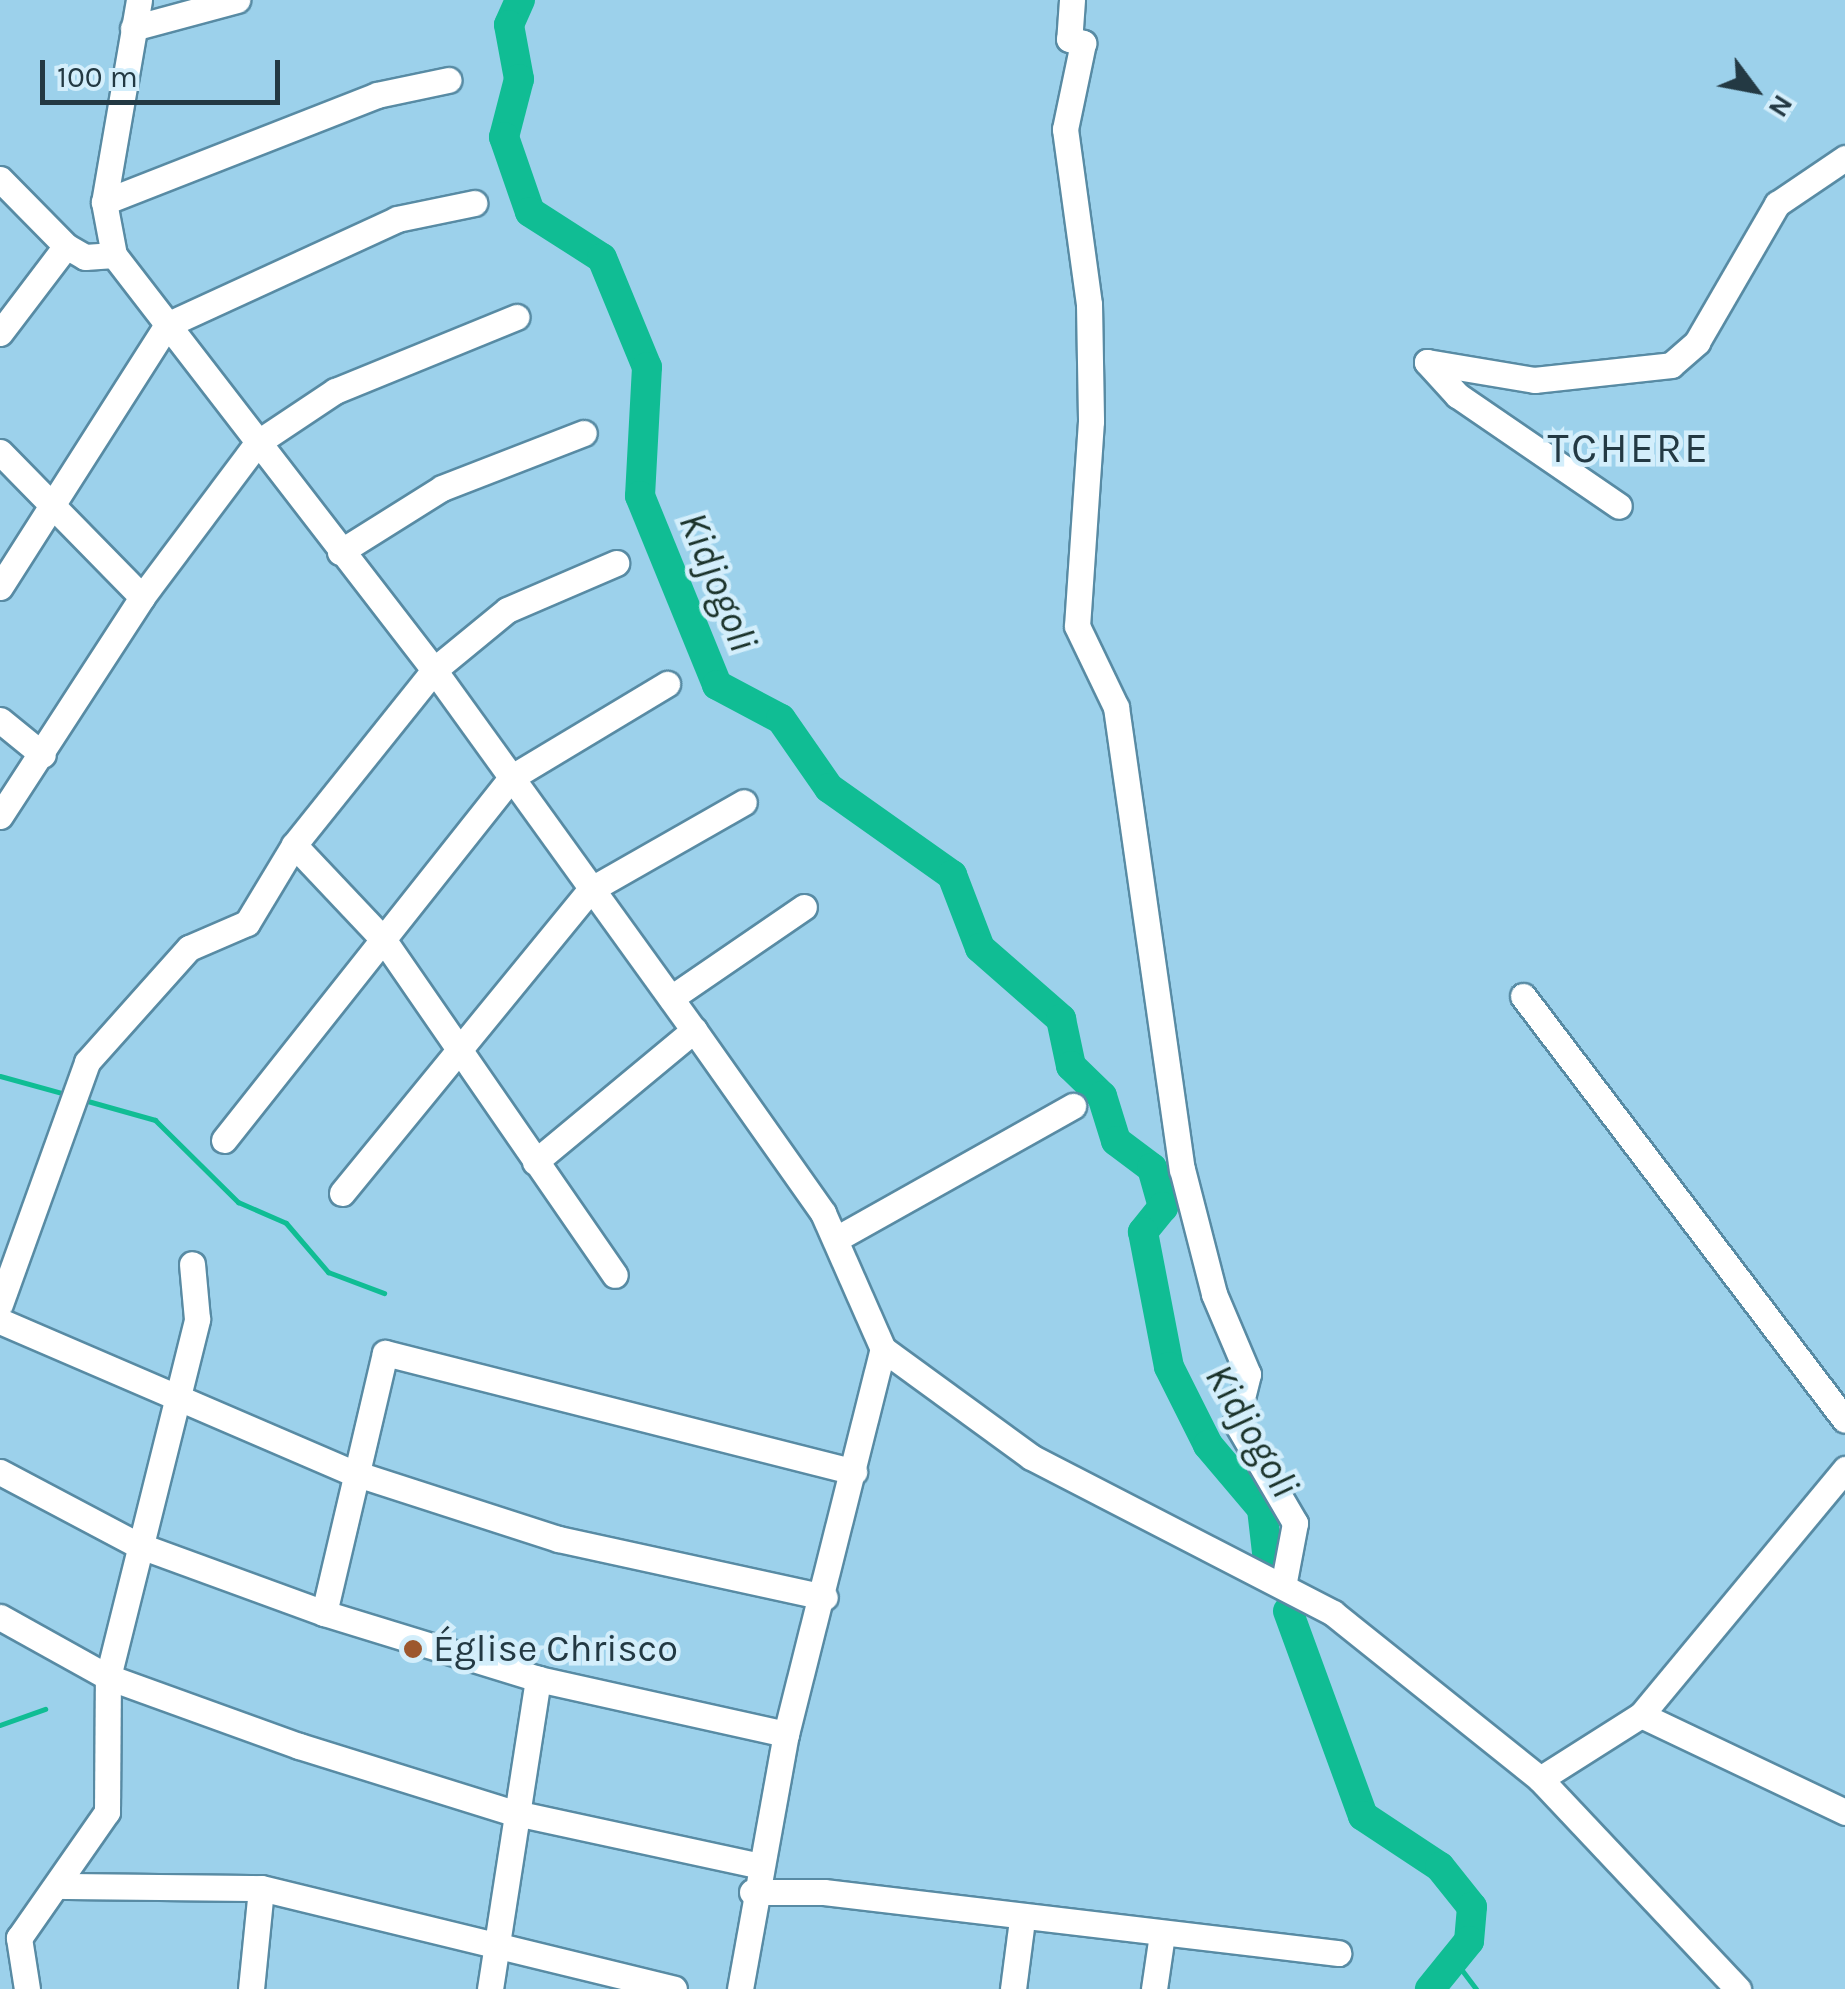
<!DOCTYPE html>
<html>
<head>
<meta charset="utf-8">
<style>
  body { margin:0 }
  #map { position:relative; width:1845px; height:1989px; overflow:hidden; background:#9cd1eb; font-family:Karla,sans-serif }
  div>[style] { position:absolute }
  .stream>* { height:5px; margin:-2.5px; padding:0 2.5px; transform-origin:2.5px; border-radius:2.5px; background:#10bd94 }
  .river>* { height:30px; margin:-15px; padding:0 15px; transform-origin:15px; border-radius:15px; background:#10bd94 }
  .roads { filter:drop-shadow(2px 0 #588ba4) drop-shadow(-2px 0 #588ba4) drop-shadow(0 2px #588ba4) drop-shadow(0 -2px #588ba4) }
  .minor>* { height:25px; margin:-12.5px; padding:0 12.5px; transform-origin:12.5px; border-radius:12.5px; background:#fff }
  .dots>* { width:28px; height:28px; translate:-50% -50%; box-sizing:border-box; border:5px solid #d3eefb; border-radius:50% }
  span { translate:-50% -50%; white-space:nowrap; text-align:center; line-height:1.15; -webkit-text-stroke:9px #d3eefb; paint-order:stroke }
  .poi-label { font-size:38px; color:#233943 }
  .left { translate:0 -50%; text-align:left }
  .water-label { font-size:40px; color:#1b332b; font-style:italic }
  .quarter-label { font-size:42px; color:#233943; letter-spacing:2.5px }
  .north { position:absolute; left:1705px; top:40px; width:100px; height:100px; -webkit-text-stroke:8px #d3eefb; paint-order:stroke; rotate:122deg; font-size:28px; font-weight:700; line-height:40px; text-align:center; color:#233943 }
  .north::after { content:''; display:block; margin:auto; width:35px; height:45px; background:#233943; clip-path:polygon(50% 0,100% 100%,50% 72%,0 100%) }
  .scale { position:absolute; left:40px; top:60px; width:240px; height:45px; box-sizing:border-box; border:5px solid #233943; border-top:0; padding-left:12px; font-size:30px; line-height:35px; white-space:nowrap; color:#233943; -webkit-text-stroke:8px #d3eefb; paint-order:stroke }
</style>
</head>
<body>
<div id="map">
  <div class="stream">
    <i style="left:0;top:1076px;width:72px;rotate:15.4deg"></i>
    <i style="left:84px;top:1100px;width:74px;rotate:15.7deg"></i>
    <i style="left:155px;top:1120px;width:117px;rotate:44.7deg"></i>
    <i style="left:238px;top:1202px;width:52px;rotate:23.6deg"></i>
    <i style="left:286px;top:1223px;width:65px;rotate:49.4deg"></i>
    <i style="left:328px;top:1272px;width:60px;rotate:20.6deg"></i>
    <i style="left:0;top:1725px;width:48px;rotate:-19.6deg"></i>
    <i style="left:1455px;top:1961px;width:35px;rotate:53deg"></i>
  </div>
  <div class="river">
    <i style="left:520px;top:0;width:27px;rotate:114deg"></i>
    <i style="left:509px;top:25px;width:55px;rotate:79.5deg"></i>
    <i style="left:519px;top:79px;width:60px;rotate:104.5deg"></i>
    <i style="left:504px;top:137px;width:79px;rotate:70.9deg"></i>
    <i style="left:530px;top:212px;width:85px;rotate:32.6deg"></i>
    <i style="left:602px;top:258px;width:118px;rotate:67.6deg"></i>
    <i style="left:647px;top:367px;width:129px;rotate:93.1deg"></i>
    <i style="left:640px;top:496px;width:204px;rotate:67.8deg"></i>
    <i style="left:717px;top:685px;width:72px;rotate:28deg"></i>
    <i style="left:781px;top:719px;width:84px;rotate:55.2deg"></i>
    <i style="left:829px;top:788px;width:151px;rotate:35.3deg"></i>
    <i style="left:952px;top:875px;width:78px;rotate:69deg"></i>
    <i style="left:980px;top:948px;width:108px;rotate:41.2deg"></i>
    <i style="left:1061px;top:1019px;width:48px;rotate:78deg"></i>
    <i style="left:1071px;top:1066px;width:43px;rotate:44.1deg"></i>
    <i style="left:1102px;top:1096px;width:47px;rotate:72.7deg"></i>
    <i style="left:1116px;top:1141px;width:45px;rotate:36.9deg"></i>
    <i style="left:1152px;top:1168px;width:41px;rotate:74.2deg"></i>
    <i style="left:1163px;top:1207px;width:32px;rotate:129deg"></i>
    <i style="left:1143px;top:1232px;width:137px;rotate:79.1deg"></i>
    <i style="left:1169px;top:1367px;width:87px;rotate:63.4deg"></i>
    <i style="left:1208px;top:1445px;width:84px;rotate:49.8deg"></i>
    <i style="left:1262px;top:1509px;width:52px;rotate:83.4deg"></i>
    <i style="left:1288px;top:1611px;width:218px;rotate:69.9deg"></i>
    <i style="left:1363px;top:1816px;width:92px;rotate:33.5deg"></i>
    <i style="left:1440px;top:1867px;width:51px;rotate:51.3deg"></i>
    <i style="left:1472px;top:1907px;width:34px;rotate:95deg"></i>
    <i style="left:1469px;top:1941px;width:62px;rotate:129.1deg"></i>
  </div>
  <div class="roads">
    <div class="minor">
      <i style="left:139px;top:0;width:205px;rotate:99.8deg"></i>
      <i style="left:104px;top:202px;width:54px;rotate:79.3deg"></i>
      <i style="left:114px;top:255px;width:524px;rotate:52.36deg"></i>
      <i style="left:434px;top:670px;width:444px;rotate:54.2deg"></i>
      <i style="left:694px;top:1030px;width:224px;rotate:54.8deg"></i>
      <i style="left:823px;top:1213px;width:149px;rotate:66.2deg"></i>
      <i style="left:883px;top:1349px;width:183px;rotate:36.1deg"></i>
      <i style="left:1031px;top:1457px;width:340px;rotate:27.3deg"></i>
      <i style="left:1333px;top:1613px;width:265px;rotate:38.7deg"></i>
      <i style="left:1540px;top:1779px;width:289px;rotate:46.7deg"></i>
      <i style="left:1072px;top:0;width:39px;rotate:94deg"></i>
      <i style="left:1069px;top:39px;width:15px;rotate:16deg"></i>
      <i style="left:1083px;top:43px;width:88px;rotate:101.8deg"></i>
      <i style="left:1065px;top:129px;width:177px;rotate:82.2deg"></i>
      <i style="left:1089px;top:304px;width:117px;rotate:89deg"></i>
      <i style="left:1091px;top:421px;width:205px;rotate:93.9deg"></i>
      <i style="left:1077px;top:626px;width:90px;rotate:64.3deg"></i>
      <i style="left:1116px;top:707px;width:467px;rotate:81.9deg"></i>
      <i style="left:1182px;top:1169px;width:129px;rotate:75.6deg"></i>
      <i style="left:1214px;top:1294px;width:87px;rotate:67deg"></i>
      <i style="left:1248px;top:1374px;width:49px;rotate:104deg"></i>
      <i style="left:1236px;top:1422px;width:117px;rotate:59.7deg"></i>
      <i style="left:1295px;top:1523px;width:59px;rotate:100.7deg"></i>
      <i style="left:133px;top:28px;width:108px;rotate:-15.1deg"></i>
      <i style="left:0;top:179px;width:94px;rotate:45.4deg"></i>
      <i style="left:66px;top:246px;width:22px;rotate:30deg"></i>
      <i style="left:85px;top:257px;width:29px;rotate:-4deg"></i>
      <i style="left:104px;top:202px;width:293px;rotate:-21.4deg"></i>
      <i style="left:377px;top:95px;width:73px;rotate:-11.9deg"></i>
      <i style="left:0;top:333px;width:109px;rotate:-52.8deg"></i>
      <i style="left:1427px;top:362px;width:109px;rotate:9.5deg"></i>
      <i style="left:1534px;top:380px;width:138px;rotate:-6.2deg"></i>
      <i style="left:1671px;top:365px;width:35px;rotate:-41deg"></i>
      <i style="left:1697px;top:342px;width:160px;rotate:-59.9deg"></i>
      <i style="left:1777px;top:204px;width:82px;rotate:-34.1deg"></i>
      <i style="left:1427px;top:362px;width:45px;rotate:47.7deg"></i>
      <i style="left:1457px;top:395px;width:196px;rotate:34.4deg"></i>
      <i style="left:0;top:452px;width:203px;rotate:45.6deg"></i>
      <i style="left:340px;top:552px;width:120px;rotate:-32.1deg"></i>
      <i style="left:442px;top:488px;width:152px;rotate:-21.2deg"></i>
      <i style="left:0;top:587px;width:311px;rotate:-57.5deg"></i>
      <i style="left:167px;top:325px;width:253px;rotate:-24.7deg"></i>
      <i style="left:397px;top:219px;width:79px;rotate:-11.7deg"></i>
      <i style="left:0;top:720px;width:55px;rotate:39.1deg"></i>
      <i style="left:0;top:816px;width:261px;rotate:-57deg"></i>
      <i style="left:142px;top:597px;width:192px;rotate:-53.2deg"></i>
      <i style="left:257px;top:443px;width:94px;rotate:-33.7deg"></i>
      <i style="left:335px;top:391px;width:196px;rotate:-22.2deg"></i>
      <i style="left:294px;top:845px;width:129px;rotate:46.6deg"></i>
      <i style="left:383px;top:939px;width:408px;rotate:55.4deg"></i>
      <i style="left:1523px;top:996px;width:532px;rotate:52.79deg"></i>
      <i style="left:671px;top:998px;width:161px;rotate:-34.4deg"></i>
      <i style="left:224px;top:1140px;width:463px;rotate:-51.6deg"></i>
      <i style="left:512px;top:777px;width:181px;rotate:-31deg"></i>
      <i style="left:535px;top:1162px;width:207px;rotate:-39.7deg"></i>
      <i style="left:342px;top:1193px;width:392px;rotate:-50.7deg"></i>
      <i style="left:590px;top:890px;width:177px;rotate:-29.7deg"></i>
      <i style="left:836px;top:1239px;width:272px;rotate:-29.3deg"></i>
      <i style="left:0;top:1304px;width:257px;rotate:-70.2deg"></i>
      <i style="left:87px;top:1062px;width:153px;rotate:-48.2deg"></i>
      <i style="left:189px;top:948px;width:63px;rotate:-23.3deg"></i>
      <i style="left:247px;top:923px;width:91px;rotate:-58.9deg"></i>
      <i style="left:294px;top:845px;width:224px;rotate:-51.3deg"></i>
      <i style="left:434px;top:670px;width:94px;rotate:-39.4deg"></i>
      <i style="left:507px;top:610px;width:119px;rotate:-23.3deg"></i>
      <i style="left:0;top:1321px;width:382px;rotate:23.3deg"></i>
      <i style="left:351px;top:1472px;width:218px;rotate:17.9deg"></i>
      <i style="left:558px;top:1539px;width:273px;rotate:12.3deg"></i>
      <i style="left:0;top:1472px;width:156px;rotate:27.9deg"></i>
      <i style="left:138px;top:1545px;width:198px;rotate:20.1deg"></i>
      <i style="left:324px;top:1613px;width:224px;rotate:17.1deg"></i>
      <i style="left:538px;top:1679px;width:254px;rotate:12.5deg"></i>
      <i style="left:324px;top:1613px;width:267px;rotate:-76.8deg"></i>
      <i style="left:385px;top:1353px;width:484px;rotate:14.2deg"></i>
      <i style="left:0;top:1617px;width:124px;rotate:29.1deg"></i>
      <i style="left:108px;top:1677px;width:203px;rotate:19.9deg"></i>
      <i style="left:299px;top:1746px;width:222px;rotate:17.3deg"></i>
      <i style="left:511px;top:1812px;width:252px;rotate:12.2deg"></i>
      <i style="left:1641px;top:1715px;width:226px;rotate:25.4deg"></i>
      <i style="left:1540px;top:1779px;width:120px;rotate:-32.4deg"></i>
      <i style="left:1641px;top:1715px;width:320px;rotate:-50.3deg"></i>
      <i style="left:57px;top:1886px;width:204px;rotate:0.6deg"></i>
      <i style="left:261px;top:1888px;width:425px;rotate:13.7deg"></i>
      <i style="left:752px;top:1892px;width:72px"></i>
      <i style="left:824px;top:1892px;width:518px;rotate:6.77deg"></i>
      <i style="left:27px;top:1989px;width:52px;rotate:-98.9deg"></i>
      <i style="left:19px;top:1938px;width:154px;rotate:-55.1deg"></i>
      <i style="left:107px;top:1812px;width:135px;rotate:-89.6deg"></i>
      <i style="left:108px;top:1677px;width:369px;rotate:-76deg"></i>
      <i style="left:197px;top:1319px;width:55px;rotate:-95.2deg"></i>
      <i style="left:251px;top:1989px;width:101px;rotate:-84.3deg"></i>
      <i style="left:490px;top:1989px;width:314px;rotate:-81.2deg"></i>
      <i style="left:740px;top:1989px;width:259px;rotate:-79.8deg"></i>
      <i style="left:786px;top:1734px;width:397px;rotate:-75.9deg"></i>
      <i style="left:1013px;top:1989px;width:70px;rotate:-82.6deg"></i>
      <i style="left:1154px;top:1989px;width:56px;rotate:-81.7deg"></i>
    </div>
  </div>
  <div class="dots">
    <i style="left:413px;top:1649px;background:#9d572d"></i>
  </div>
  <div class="poi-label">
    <span class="left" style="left:433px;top:1649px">Église Chrisco</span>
  </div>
  <div class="water-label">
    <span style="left:718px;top:582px;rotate:68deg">Kidjogoli</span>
    <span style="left:1252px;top:1431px;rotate:60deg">Kidjogoli</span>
  </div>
  <div class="quarter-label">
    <span style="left:1629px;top:448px">TCHERE</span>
  </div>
  <div class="north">N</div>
  <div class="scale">100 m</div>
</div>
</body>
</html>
